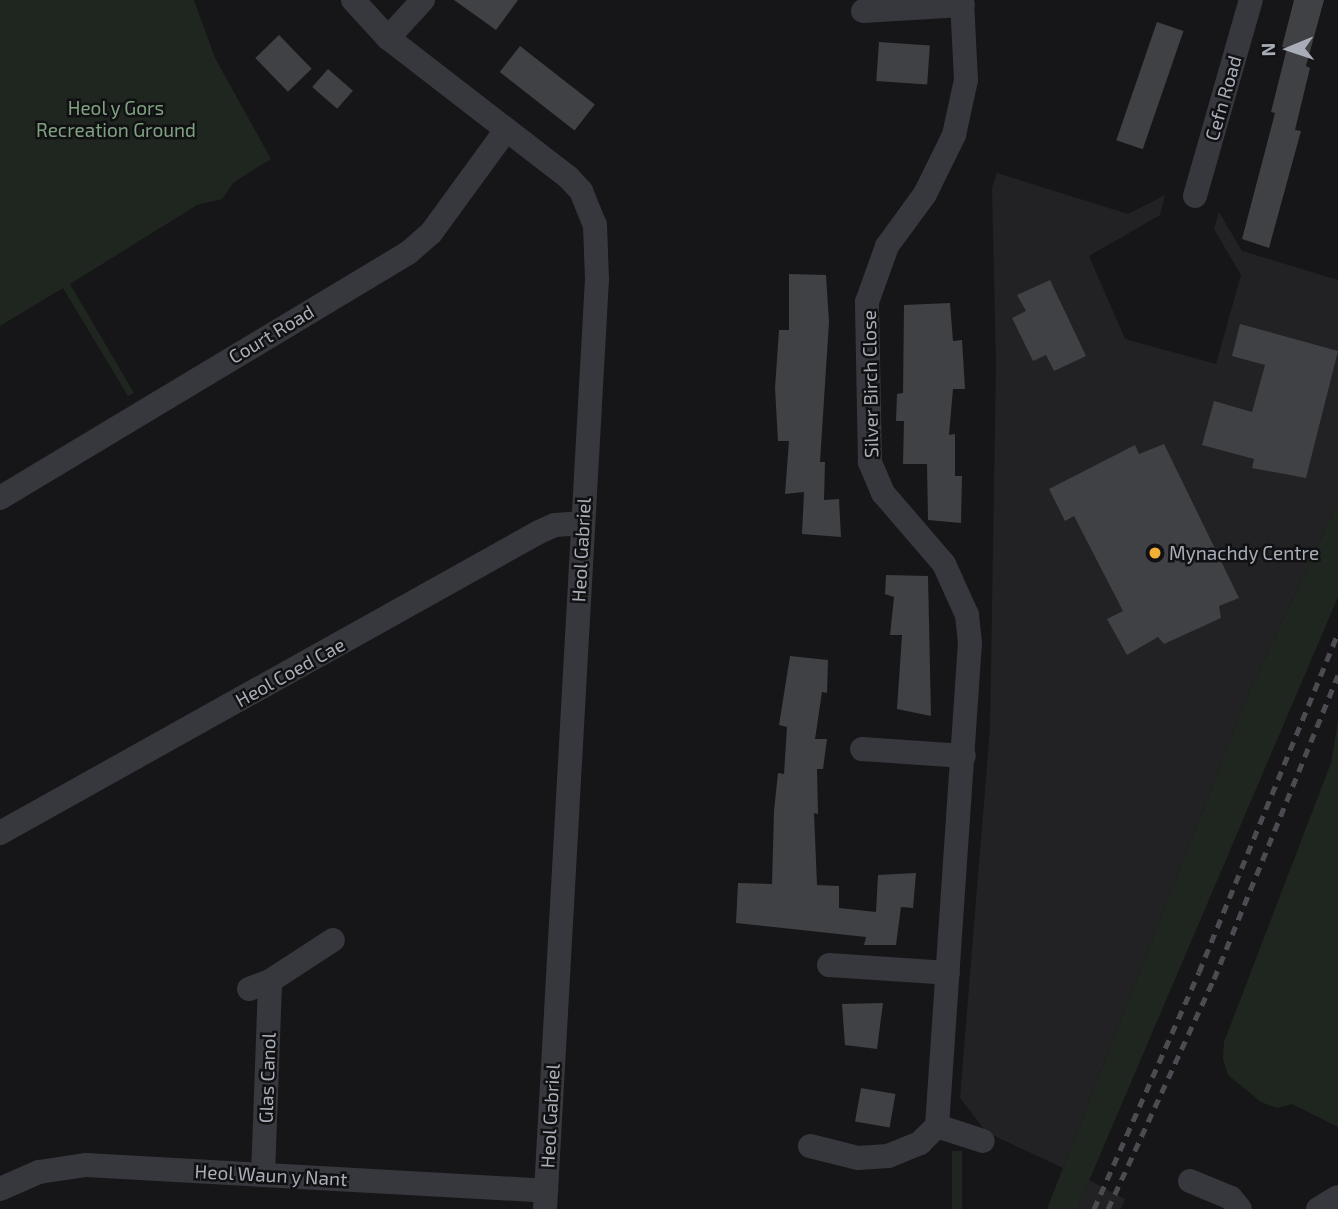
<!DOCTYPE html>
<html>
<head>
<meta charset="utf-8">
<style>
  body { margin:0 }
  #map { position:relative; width:1338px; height:1209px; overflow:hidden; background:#161618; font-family:"Exo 2",sans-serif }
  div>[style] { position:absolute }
  .built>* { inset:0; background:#222225 }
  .green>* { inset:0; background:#1e261f; transform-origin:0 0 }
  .building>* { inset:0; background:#404145; transform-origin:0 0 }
  .minor>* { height:24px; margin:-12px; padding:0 12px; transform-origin:12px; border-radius:12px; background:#37383d }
  .rail>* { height:5px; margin-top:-2.5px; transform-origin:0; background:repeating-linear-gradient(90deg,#4a4c52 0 9px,transparent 0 16px) }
  .dots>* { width:19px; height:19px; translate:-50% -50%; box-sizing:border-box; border:4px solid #111113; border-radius:50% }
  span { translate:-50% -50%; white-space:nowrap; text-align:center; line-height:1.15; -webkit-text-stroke:5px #111113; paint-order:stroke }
  .street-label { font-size:19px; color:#a8adb8 }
  .park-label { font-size:19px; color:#7fa381 }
  .poi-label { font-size:19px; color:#a8adb8 }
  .left { translate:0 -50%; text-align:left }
  .north { position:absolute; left:1254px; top:14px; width:70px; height:70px; -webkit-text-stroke:5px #111113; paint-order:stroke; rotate:268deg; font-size:19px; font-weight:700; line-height:28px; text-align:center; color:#a8adb8 }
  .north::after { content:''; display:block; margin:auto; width:24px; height:32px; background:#a8adb8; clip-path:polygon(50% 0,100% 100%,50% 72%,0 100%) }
</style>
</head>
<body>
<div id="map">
  <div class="built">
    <i style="clip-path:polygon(997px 173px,1128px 214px,1165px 195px,1160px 215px,1089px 256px,1125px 339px,1216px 364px,1241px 275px,1214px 229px,1219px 212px,1242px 251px,1338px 280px,1338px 502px,1249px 692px,1063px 1168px,986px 1132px,960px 1098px,990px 728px,996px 365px,992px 188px)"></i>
    <i style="clip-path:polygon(1089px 1180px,1125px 1199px,1121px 1209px,1077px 1209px)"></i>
  </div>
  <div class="green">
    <i style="clip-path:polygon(0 0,194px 0,215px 58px,271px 159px,234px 182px,222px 199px,197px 205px,70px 284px,134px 393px,128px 396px,63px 288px,0 326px)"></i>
    <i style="clip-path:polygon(1338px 502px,1338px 597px,1077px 1209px,1047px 1209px,1249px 692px)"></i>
    <i style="clip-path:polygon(1338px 721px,1338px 1127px,1292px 1104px,1277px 1108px,1261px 1102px,1228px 1075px,1223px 1059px,1224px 1042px,1331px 763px)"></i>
    <i style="left:952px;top:1151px;width:10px;height:60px"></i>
  </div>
  <div class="building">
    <i style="clip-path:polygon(454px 0,518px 0,496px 30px)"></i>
    <i style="clip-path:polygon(1294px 0,1324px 0,1306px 66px,1310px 68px,1295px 130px,1301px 131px,1269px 248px,1242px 239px,1275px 113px,1271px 112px,1287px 48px,1282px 47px)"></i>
    <i style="left:1157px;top:22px;width:28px;height:125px;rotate:19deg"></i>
    <i style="left:279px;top:35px;width:47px;height:33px;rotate:46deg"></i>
    <i style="left:879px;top:42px;width:51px;height:39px;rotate:4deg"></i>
    <i style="left:520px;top:46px;width:95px;height:33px;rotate:38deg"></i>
    <i style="left:328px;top:69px;width:33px;height:24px;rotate:41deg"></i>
    <i style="clip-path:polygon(789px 274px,826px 275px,829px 322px,820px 462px,825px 462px,824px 500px,839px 499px,841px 537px,802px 534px,804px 492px,785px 494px,789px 441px,778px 441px,775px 388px,779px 330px,789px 330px)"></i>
    <i style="clip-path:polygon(1050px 280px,1086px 356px,1054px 371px,1046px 355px,1033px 361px,1012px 318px,1026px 311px,1017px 295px)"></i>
    <i style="clip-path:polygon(950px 303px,953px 341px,962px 340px,965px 389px,953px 389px,949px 435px,955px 434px,955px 476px,962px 476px,961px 523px,928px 520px,927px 464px,903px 464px,904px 421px,896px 421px,897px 394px,903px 393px,904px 305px)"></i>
    <i style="clip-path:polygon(1240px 324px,1338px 351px,1306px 478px,1252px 468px,1254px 459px,1202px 445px,1214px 401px,1252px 412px,1265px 365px,1232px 356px)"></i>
    <i style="clip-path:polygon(1164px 444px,1239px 598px,1219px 606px,1221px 618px,1164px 644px,1158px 637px,1127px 655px,1107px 619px,1123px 611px,1074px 516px,1065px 521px,1049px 489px,1135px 445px,1139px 454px)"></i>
    <i style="clip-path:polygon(886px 575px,928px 576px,931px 716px,897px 709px,902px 635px,890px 635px,894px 597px,885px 594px)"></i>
    <i style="clip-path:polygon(790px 656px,828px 660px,827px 693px,822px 692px,815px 739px,827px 739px,823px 769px,817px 769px,818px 814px,814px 813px,817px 885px,839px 886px,839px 908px,876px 912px,878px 875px,916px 873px,913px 908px,901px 907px,896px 945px,864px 945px,866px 937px,736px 923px,738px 883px,772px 884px,774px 811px,778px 773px,784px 774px,787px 727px,779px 725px)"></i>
    <i style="clip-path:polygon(883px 1003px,877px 1049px,845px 1045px,842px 1004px)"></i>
    <i style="left:861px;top:1088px;width:35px;height:34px;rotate:10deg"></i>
  </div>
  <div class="minor">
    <i style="left:353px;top:0;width:52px;rotate:47.4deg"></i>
    <i style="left:388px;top:38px;width:227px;rotate:37.7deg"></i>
    <i style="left:568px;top:177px;width:19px;rotate:47deg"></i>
    <i style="left:581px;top:191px;width:37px;rotate:68deg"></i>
    <i style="left:595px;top:225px;width:54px;rotate:87.9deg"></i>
    <i style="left:597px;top:279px;width:931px;rotate:93.2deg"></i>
    <i style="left:863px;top:11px;width:100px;rotate:-3.4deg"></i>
    <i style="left:388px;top:38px;width:52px;rotate:-47.4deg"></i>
    <i style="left:1195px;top:196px;width:204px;rotate:-74.1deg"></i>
    <i style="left:0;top:498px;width:476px;rotate:-31deg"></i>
    <i style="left:408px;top:253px;width:30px;rotate:-41deg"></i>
    <i style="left:431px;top:233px;width:127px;rotate:-53.9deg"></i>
    <i style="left:862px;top:749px;width:102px;rotate:3.9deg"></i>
    <i style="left:0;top:833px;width:617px;rotate:-29.18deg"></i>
    <i style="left:539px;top:532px;width:17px;rotate:-24deg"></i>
    <i style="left:555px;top:525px;width:28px;rotate:-4deg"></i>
    <i style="left:829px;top:965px;width:119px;rotate:3.8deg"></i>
    <i style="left:249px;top:989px;width:22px;rotate:-21deg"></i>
    <i style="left:270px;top:981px;width:75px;rotate:-33.1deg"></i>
    <i style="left:937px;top:1126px;width:48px;rotate:18.1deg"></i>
    <i style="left:810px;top:1146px;width:49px;rotate:14deg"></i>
    <i style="left:858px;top:1158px;width:30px;rotate:-4deg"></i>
    <i style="left:888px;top:1156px;width:35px;rotate:-22deg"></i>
    <i style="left:920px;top:1143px;width:24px;rotate:-45deg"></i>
    <i style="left:937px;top:1126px;width:484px;rotate:-86.1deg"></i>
    <i style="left:970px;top:643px;width:28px;rotate:-96deg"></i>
    <i style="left:967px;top:615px;width:56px;rotate:-114.3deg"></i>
    <i style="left:944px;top:564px;width:94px;rotate:-130.7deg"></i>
    <i style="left:883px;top:493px;width:34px;rotate:-113deg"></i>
    <i style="left:870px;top:462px;width:160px;rotate:-91.1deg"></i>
    <i style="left:867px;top:302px;width:59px;rotate:-70.3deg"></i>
    <i style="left:887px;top:246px;width:64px;rotate:-53.8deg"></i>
    <i style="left:925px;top:194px;width:66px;rotate:-63.8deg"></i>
    <i style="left:954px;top:135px;width:56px;rotate:-77.7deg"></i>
    <i style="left:966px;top:80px;width:80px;rotate:-92.9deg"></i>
    <i style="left:263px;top:1175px;width:194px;rotate:-87.9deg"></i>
    <i style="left:1190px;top:1181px;width:44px;rotate:22.5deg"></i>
    <i style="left:1231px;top:1198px;width:14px;rotate:51deg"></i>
    <i style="left:0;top:1189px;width:43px;rotate:-23.6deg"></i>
    <i style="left:39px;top:1172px;width:48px;rotate:-8.5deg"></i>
    <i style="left:86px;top:1165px;width:461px;rotate:3.2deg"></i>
    <i style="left:1318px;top:1209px;width:23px;rotate:-31deg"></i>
  </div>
  <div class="rail">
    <i style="left:1094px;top:1209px;width:259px;rotate:-66.1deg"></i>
    <i style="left:1199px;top:972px;width:366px;rotate:-67.7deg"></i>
    <i style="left:1108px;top:1209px;width:253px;rotate:-65.3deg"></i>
    <i style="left:1214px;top:979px;width:328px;rotate:-67.8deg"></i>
  </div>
  <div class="dots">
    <i style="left:1155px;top:553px;background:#f2b134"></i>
  </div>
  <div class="street-label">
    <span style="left:1223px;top:98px;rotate:-74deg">Cefn Road</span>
    <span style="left:271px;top:334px;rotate:-31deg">Court Road</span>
    <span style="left:870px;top:384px;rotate:-91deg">Silver Birch Close</span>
    <span style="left:581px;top:550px;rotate:-87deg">Heol Gabriel</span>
    <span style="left:290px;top:672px;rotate:-29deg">Heol Coed Cae</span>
    <span style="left:267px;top:1078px;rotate:-88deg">Glas Canol</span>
    <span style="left:550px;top:1116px;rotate:-87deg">Heol Gabriel</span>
    <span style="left:271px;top:1175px;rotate:3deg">Heol Waun y Nant</span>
  </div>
  <div class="park-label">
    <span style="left:116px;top:119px">Heol y Gors<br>Recreation Ground</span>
  </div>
  <div class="poi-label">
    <span class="left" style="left:1169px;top:553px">Mynachdy Centre</span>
  </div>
  <div class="north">N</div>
</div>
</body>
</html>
